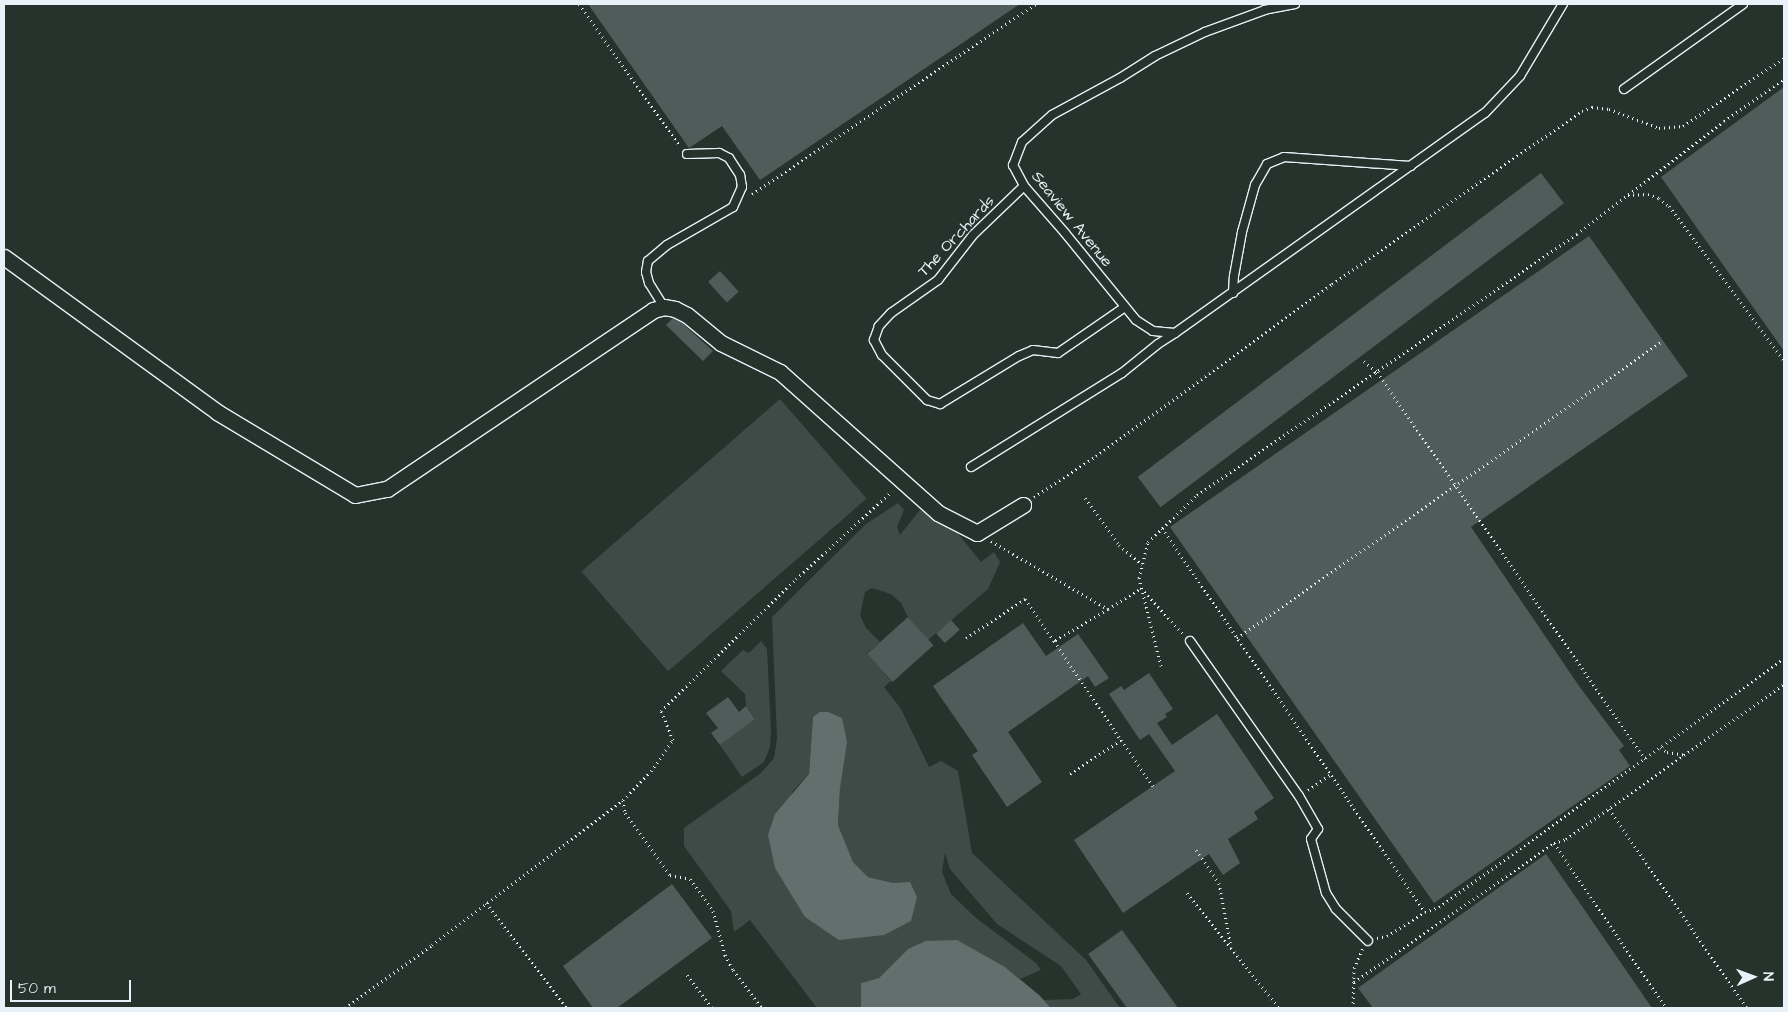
<!DOCTYPE html>
<html>
<head>
<meta charset="utf-8">
<style>
  body { margin:0 }
  #map { position:relative; width:1788px; height:1012px; overflow:hidden; background:#26332d; font-family:"Architects Daughter",sans-serif }
  div>[style] { position:absolute }
  .green>* { inset:0; background:#3e4b47; transform-origin:0 0 }
  .water>* { inset:0; background:#636f6d }
  .building>* { inset:0; background:#505c59; transform-origin:0 0 }
  .path>* { height:3px; margin-top:-1.5px; transform-origin:0; background:repeating-linear-gradient(90deg,#e8f1f8 0 1px,transparent 0 5px) }
  .roads { filter:drop-shadow(1px 0 #e8f1f8) drop-shadow(-1px 0 #e8f1f8) drop-shadow(0 1px #e8f1f8) drop-shadow(0 -1px #e8f1f8) }
  .service>* { height:8px; margin:-4px; padding:0 4px; transform-origin:4px; border-radius:4px; background:#26332d }
  .minor>* { height:15px; margin:-7.5px; padding:0 7.5px; transform-origin:7.5px; border-radius:7.5px; background:#26332d }
  span { translate:-50% -50%; white-space:nowrap; text-align:center; line-height:1.15; -webkit-text-stroke:4px #26332d; paint-order:stroke }
  .street-label { font-size:16px; color:#e8f1f8 }
  .frame { position:absolute; inset:0; border:5px solid #e8f1f8; pointer-events:none }
  .north { position:absolute; left:1728px; top:952px; width:50px; height:50px; -webkit-text-stroke:4px #26332d; paint-order:stroke; rotate:88deg; font-size:14px; font-weight:700; line-height:20px; text-align:center; color:#e8f1f8 }
  .north::after { content:''; display:block; margin:auto; width:18px; height:22px; background:#e8f1f8; clip-path:polygon(50% 0,100% 100%,50% 72%,0 100%) }
  .scale { position:absolute; left:10px; top:980px; width:121px; height:22px; box-sizing:border-box; border:2px solid #e8f1f8; border-top:0; padding-left:6px; font-size:15px; line-height:18px; white-space:nowrap; color:#e8f1f8; -webkit-text-stroke:4px #26332d; paint-order:stroke }
</style>
</head>
<body>
<div id="map">
  <div class="green">
    <i style="left:780px;top:399px;width:132px;height:263px;rotate:49deg"></i>
    <i style="clip-path:polygon(evenodd,898px 503px,904px 510px,897px 527px,900px 535px,920px 510px,951px 525px,981px 562px,994px 552px,1000px 562px,988px 589px,928px 640px,908px 617px,901px 603px,891px 594px,872px 588px,865px 592px,860px 615px,866px 628px,880px 642px,867px 653px,891px 681px,884px 687px,901px 709px,929px 767px,941px 761px,958px 771px,972px 853px,1086px 960px,1120px 1008px,1051px 1008px,1044px 1000px,1073px 999px,1081px 994px,1061px 966px,997px 924px,950px 869px,945px 853px,942px 872px,951px 894px,976px 918px,1036px 963px,1041px 970px,1020px 979px,1005px 967px,908px 949px,879px 978px,861px 983px,861px 1008px,817px 1008px,750px 920px,734px 932px,731px 911px,684px 846px,684px 828px,761px 773px,774px 758px,777px 738px,772px 617px,866px 524px,898px 503px,813px 717px,840px 788px,838px 825px,853px 862px,868px 877px,893px 883px,775px 868px,793px 791px,809px 774px,813px 717px)"></i>
    <i style="clip-path:polygon(761px 641px,767px 649px,771px 732px,770px 747px,764px 762px,742px 777px,720px 745px,755px 718px,746px 706px,745px 694px,721px 671px,743px 650px,749px 653px)"></i>
  </div>
  <div class="water">
    <i style="clip-path:polygon(820px 712px,828px 712px,842px 718px,847px 742px,840px 788px,838px 825px,853px 862px,868px 877px,893px 883px,910px 882px,917px 897px,911px 921px,884px 935px,839px 940px,805px 917px,775px 868px,768px 835px,775px 814px,809px 774px,813px 717px)"></i>
    <i style="clip-path:polygon(957px 940px,1005px 967px,1039px 995px,1051px 1008px,861px 1008px,861px 983px,879px 978px,908px 949px,926px 941px)"></i>
  </div>
  <div class="building">
    <i style="clip-path:polygon(588px 4px,1020px 4px,760px 180px,722px 126px,689px 148px)"></i>
    <i style="clip-path:polygon(1784px 87px,1784px 351px,1661px 177px)"></i>
    <i style="left:1541px;top:173px;width:38px;height:505px;rotate:53deg"></i>
    <i style="clip-path:polygon(1589px 236px,1688px 376px,1471px 527px,1579px 686px,1624px 746px,1619px 750px,1630px 766px,1434px 903px,1170px 527px)"></i>
    <i style="left:720px;top:271px;width:28px;height:16px;rotate:48deg"></i>
    <i style="clip-path:polygon(673px 318px,682px 323px,713px 351px,703px 361px,666px 325px)"></i>
    <i style="left:908px;top:617px;width:38px;height:55px;rotate:48deg"></i>
    <i style="left:951px;top:620px;width:13px;height:20px;rotate:48deg"></i>
    <i style="clip-path:polygon(1023px 623px,1046px 656px,1078px 634px,1109px 678px,1095px 687px,1088px 676px,1008px 732px,1042px 782px,1007px 807px,972px 755px,978px 751px,933px 686px)"></i>
    <i style="clip-path:polygon(1149px 673px,1173px 709px,1165px 714px,1167px 717px,1157px 723px,1172px 745px,1217px 714px,1274px 798px,1254px 812px,1258px 819px,1228px 839px,1240px 863px,1223px 875px,1209px 854px,1123px 913px,1074px 840px,1175px 771px,1149px 734px,1140px 740px,1109px 694px,1121px 686px,1124px 690px)"></i>
    <i style="clip-path:polygon(728px 697px,739px 712px,746px 706px,755px 719px,720px 745px,711px 733px,718px 728px,706px 713px)"></i>
    <i style="clip-path:polygon(1546px 854px,1652px 1008px,1373px 1008px,1358px 988px)"></i>
    <i style="clip-path:polygon(672px 884px,712px 938px,617px 1008px,593px 1008px,563px 966px)"></i>
    <i style="clip-path:polygon(1122px 930px,1178px 1008px,1127px 1008px,1088px 954px)"></i>
  </div>
  <div class="path">
    <i style="left:579px;top:4px;width:174px;rotate:54.6deg"></i>
    <i style="left:752px;top:194px;width:342px;rotate:-33.8deg"></i>
    <i style="left:1628px;top:195px;width:20px;rotate:-3deg"></i>
    <i style="left:1648px;top:194px;width:12px;rotate:20deg"></i>
    <i style="left:1659px;top:198px;width:13px;rotate:39deg"></i>
    <i style="left:1669px;top:206px;width:193px;rotate:53.4deg"></i>
    <i style="left:1364px;top:361px;width:17px;rotate:40deg"></i>
    <i style="left:1377px;top:372px;width:471px;rotate:55.3deg"></i>
    <i style="left:1034px;top:497px;width:74px;rotate:-33.5deg"></i>
    <i style="left:1096px;top:456px;width:292px;rotate:-36.1deg"></i>
    <i style="left:1332px;top:284px;width:304px;rotate:-34.7deg"></i>
    <i style="left:1582px;top:111px;width:11px;rotate:-22deg"></i>
    <i style="left:1592px;top:107px;width:17px;rotate:7deg"></i>
    <i style="left:1609px;top:109px;width:53px;rotate:20.8deg"></i>
    <i style="left:1659px;top:128px;width:24px;rotate:-5deg"></i>
    <i style="left:1683px;top:126px;width:122px;rotate:-34deg"></i>
    <i style="left:1085px;top:498px;width:58px;rotate:54.1deg"></i>
    <i style="left:1119px;top:545px;width:30px;rotate:40deg"></i>
    <i style="left:1162px;top:528px;width:465px;rotate:55.6deg"></i>
    <i style="left:991px;top:541px;width:135px;rotate:30.2deg"></i>
    <i style="left:1108px;top:609px;width:63px;rotate:149.3deg"></i>
    <i style="left:1054px;top:641px;width:120px;rotate:55.9deg"></i>
    <i style="left:1121px;top:740px;width:64px;rotate:146.6deg"></i>
    <i style="left:1108px;top:609px;width:39px;rotate:-32deg"></i>
    <i style="left:1141px;top:588px;width:62px;rotate:47.6deg"></i>
    <i style="left:966px;top:638px;width:71px;rotate:-33.5deg"></i>
    <i style="left:1025px;top:599px;width:51px;rotate:55.4deg"></i>
    <i style="left:1237px;top:638px;width:517px;rotate:-34.92deg"></i>
    <i style="left:1161px;top:666px;width:91px;rotate:-104deg"></i>
    <i style="left:1139px;top:578px;width:37px;rotate:-76deg"></i>
    <i style="left:1148px;top:542px;width:68px;rotate:-43.8deg"></i>
    <i style="left:1197px;top:495px;width:461px;rotate:-34.5deg"></i>
    <i style="left:1577px;top:234px;width:185px;rotate:-37.5deg"></i>
    <i style="left:1724px;top:121px;width:73px;rotate:-35deg"></i>
    <i style="left:1121px;top:740px;width:56px;rotate:55.2deg"></i>
    <i style="left:1661px;top:747px;width:8px;rotate:40deg"></i>
    <i style="left:1667px;top:752px;width:18px;rotate:9deg"></i>
    <i style="left:1308px;top:790px;width:28px;rotate:-35deg"></i>
    <i style="left:623px;top:800px;width:13px;rotate:81deg"></i>
    <i style="left:625px;top:813px;width:77px;rotate:54deg"></i>
    <i style="left:670px;top:875px;width:20px;rotate:11deg"></i>
    <i style="left:690px;top:879px;width:39px;rotate:54deg"></i>
    <i style="left:713px;top:911px;width:46px;rotate:74.7deg"></i>
    <i style="left:725px;top:955px;width:17px;rotate:62deg"></i>
    <i style="left:733px;top:970px;width:48px;rotate:52.7deg"></i>
    <i style="left:1609px;top:809px;width:242px;rotate:55.3deg"></i>
    <i style="left:1554px;top:843px;width:199px;rotate:55.8deg"></i>
    <i style="left:1196px;top:850px;width:40px;rotate:55.1deg"></i>
    <i style="left:1219px;top:883px;width:65px;rotate:79.4deg"></i>
    <i style="left:1187px;top:893px;width:147px;rotate:51.3deg"></i>
    <i style="left:486px;top:903px;width:133px;rotate:52.4deg"></i>
    <i style="left:1377px;top:938px;width:10px;rotate:-11deg"></i>
    <i style="left:1387px;top:936px;width:45px;rotate:-32.3deg"></i>
    <i style="left:1425px;top:912px;width:15px;rotate:-20deg"></i>
    <i style="left:1439px;top:907px;width:425px;rotate:-35.8deg"></i>
    <i style="left:687px;top:975px;width:41px;rotate:52.9deg"></i>
    <i style="left:1354px;top:982px;width:244px;rotate:-34.8deg"></i>
    <i style="left:1554px;top:843px;width:13px;rotate:-18deg"></i>
    <i style="left:1566px;top:839px;width:267px;rotate:-35.4deg"></i>
    <i style="left:345px;top:1008px;width:107px;rotate:-35.9deg"></i>
    <i style="left:432px;top:945px;width:240px;rotate:-37.2deg"></i>
    <i style="left:623px;top:800px;width:40px;rotate:-46deg"></i>
    <i style="left:651px;top:771px;width:38px;rotate:-55deg"></i>
    <i style="left:673px;top:740px;width:31px;rotate:-112deg"></i>
    <i style="left:661px;top:711px;width:189px;rotate:-44.4deg"></i>
    <i style="left:796px;top:579px;width:130px;rotate:-42.5deg"></i>
    <i style="left:1353px;top:1008px;width:40px;rotate:-88.6deg"></i>
    <i style="left:1354px;top:968px;width:22px;rotate:-66deg"></i>
  </div>
  <div class="roads">
    <div class="service">
      <i style="left:1295px;top:4px;width:31px;rotate:169deg"></i>
      <i style="left:1265px;top:10px;width:64px;rotate:159.9deg"></i>
      <i style="left:1205px;top:32px;width:55px;rotate:154.4deg"></i>
      <i style="left:1155px;top:56px;width:41px;rotate:147.8deg"></i>
      <i style="left:1120px;top:78px;width:77px;rotate:151.4deg"></i>
      <i style="left:1052px;top:115px;width:40px;rotate:138deg"></i>
      <i style="left:1022px;top:142px;width:25px;rotate:111deg"></i>
      <i style="left:1013px;top:165px;width:24px;rotate:62deg"></i>
      <i style="left:1024px;top:186px;width:62px;rotate:48.9deg"></i>
      <i style="left:1065px;top:233px;width:112px;rotate:50.8deg"></i>
      <i style="left:1136px;top:320px;width:20px;rotate:33deg"></i>
      <i style="left:1153px;top:331px;width:22px;rotate:5deg"></i>
      <i style="left:1175px;top:333px;width:380px;rotate:-35.4deg"></i>
      <i style="left:1485px;top:113px;width:51px;rotate:-46.6deg"></i>
      <i style="left:1520px;top:76px;width:84px;rotate:-59.2deg"></i>
      <i style="left:1624px;top:89px;width:146px;rotate:-35.5deg"></i>
      <i style="left:1024px;top:186px;width:71px;rotate:136.1deg"></i>
      <i style="left:973px;top:235px;width:57px;rotate:127.9deg"></i>
      <i style="left:938px;top:280px;width:57px;rotate:144.9deg"></i>
      <i style="left:891px;top:313px;width:18px;rotate:133deg"></i>
      <i style="left:879px;top:326px;width:15px;rotate:110deg"></i>
      <i style="left:874px;top:340px;width:17px;rotate:62deg"></i>
      <i style="left:882px;top:355px;width:64px;rotate:45deg"></i>
      <i style="left:927px;top:400px;width:14px;rotate:17deg"></i>
      <i style="left:940px;top:404px;width:92px;rotate:-31.3deg"></i>
      <i style="left:1019px;top:356px;width:15px;rotate:-23deg"></i>
      <i style="left:1033px;top:350px;width:25px;rotate:7deg"></i>
      <i style="left:1058px;top:353px;width:81px;rotate:-34.5deg"></i>
      <i style="left:1233px;top:293px;width:17px;rotate:-87deg"></i>
      <i style="left:1234px;top:276px;width:45px;rotate:-79.7deg"></i>
      <i style="left:1242px;top:232px;width:49px;rotate:-74.5deg"></i>
      <i style="left:1255px;top:185px;width:24px;rotate:-60deg"></i>
      <i style="left:1267px;top:164px;width:18px;rotate:-22deg"></i>
      <i style="left:1284px;top:157px;width:127px;rotate:4.1deg"></i>
      <i style="left:664px;top:307px;width:28px;rotate:-122deg"></i>
      <i style="left:649px;top:283px;width:11px;rotate:-105deg"></i>
      <i style="left:646px;top:272px;width:11px;rotate:-80deg"></i>
      <i style="left:648px;top:261px;width:25px;rotate:-40deg"></i>
      <i style="left:667px;top:245px;width:76px;rotate:-29.9deg"></i>
      <i style="left:733px;top:207px;width:22px;rotate:-66deg"></i>
      <i style="left:742px;top:187px;width:12px;rotate:-99deg"></i>
      <i style="left:740px;top:175px;width:20px;rotate:-123deg"></i>
      <i style="left:729px;top:158px;width:11px;rotate:-153deg"></i>
      <i style="left:719px;top:153px;width:32px;rotate:178deg"></i>
      <i style="left:971px;top:467px;width:178px;rotate:-31.9deg"></i>
      <i style="left:1122px;top:373px;width:46px;rotate:-38.9deg"></i>
      <i style="left:1158px;top:344px;width:20px;rotate:-33deg"></i>
      <i style="left:1190px;top:641px;width:189px;rotate:54.9deg"></i>
      <i style="left:1299px;top:796px;width:38px;rotate:60deg"></i>
      <i style="left:1318px;top:829px;width:12px;rotate:125deg"></i>
      <i style="left:1311px;top:839px;width:56px;rotate:74.5deg"></i>
      <i style="left:1326px;top:893px;width:19px;rotate:58deg"></i>
      <i style="left:1336px;top:909px;width:45px;rotate:45deg"></i>
    </div>
    <div class="minor">
      <i style="left:4px;top:257px;width:263px;rotate:36deg"></i>
      <i style="left:217px;top:412px;width:161px;rotate:31deg"></i>
      <i style="left:355px;top:495px;width:33px;rotate:-11deg"></i>
      <i style="left:387px;top:489px;width:321px;rotate:-33.9deg"></i>
      <i style="left:653px;top:310px;width:11px;rotate:-15deg"></i>
      <i style="left:664px;top:307px;width:11px;rotate:10deg"></i>
      <i style="left:675px;top:309px;width:13px;rotate:27deg"></i>
      <i style="left:687px;top:315px;width:44px;rotate:39.5deg"></i>
      <i style="left:721px;top:343px;width:66px;rotate:26.2deg"></i>
      <i style="left:780px;top:372px;width:212px;rotate:41.7deg"></i>
      <i style="left:938px;top:513px;width:44px;rotate:27.1deg"></i>
      <i style="left:977px;top:533px;width:54px;rotate:-31.3deg"></i>
    </div>
  </div>
  <div class="street-label">
    <span style="left:1072px;top:219px;rotate:51deg">Seaview Avenue</span>
    <span style="left:956px;top:236px;rotate:-47deg">The Orchards</span>
  </div>
  <div class="frame"></div>
  <div class="north">N</div>
  <div class="scale">50 m</div>
</div>
</body>
</html>
